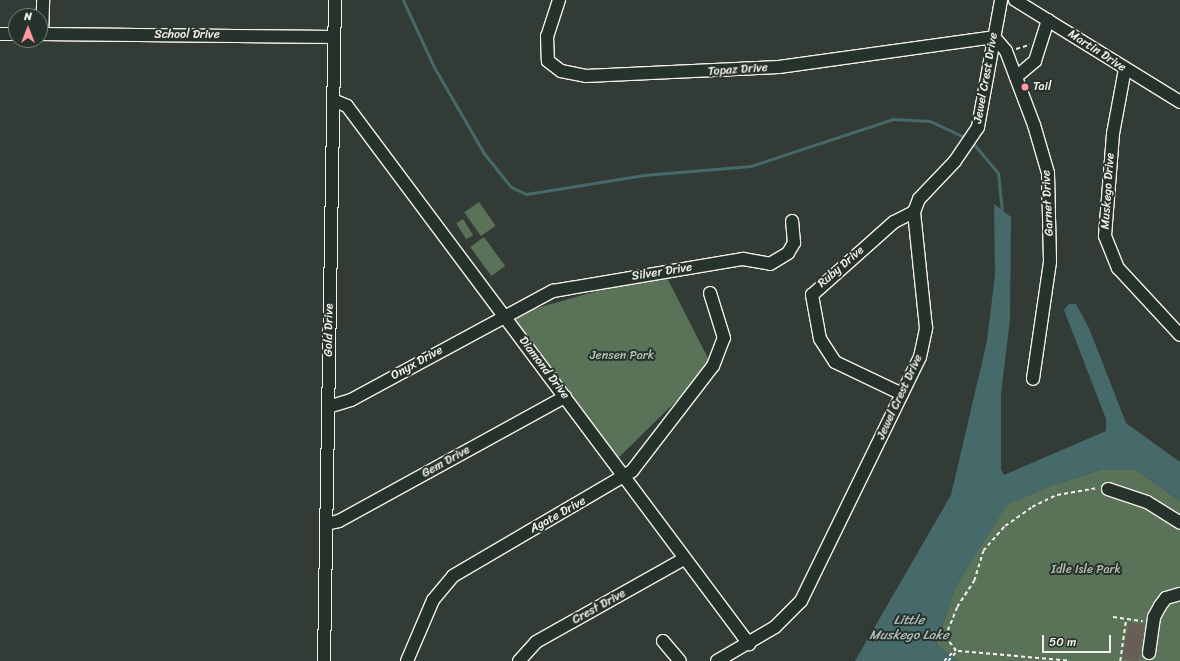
<!DOCTYPE html>
<html>
<head>
<meta charset="utf-8">
<style>
  body { margin:0 }
  #map { position:relative; width:1180px; height:661px; overflow:hidden; background:#333b36; font-family:Sriracha,sans-serif }
  div>[style] { position:absolute }
  .green>* { inset:0; background:#5a7257; transform-origin:0 0 }
  .water>* { inset:0; background:#466a6a }
  .stream>* { height:3px; margin:-1.5px; padding:0 1.5px; transform-origin:1.5px; border-radius:1.5px; background:#466a6a }
  .building>* { inset:0; background:#695d58; transform-origin:0 0 }
  .path>* { height:1.5px; margin-top:-0.75px; transform-origin:0; background:repeating-linear-gradient(90deg,#f4f1e8 0 4px,transparent 0 7px) }
  .roads { filter:drop-shadow(1px 0 #f4f1e8) drop-shadow(-1px 0 #f4f1e8) drop-shadow(0 1px #f4f1e8) drop-shadow(0 -1px #f4f1e8) }
  .minor>* { height:12px; margin:-6px; padding:0 6px; transform-origin:6px; border-radius:6px; background:#26332d }
  .dots>* { width:11px; height:11px; translate:-50% -50%; box-sizing:border-box; border:2px solid #26332d; border-radius:50% }
  span { translate:-50% -50%; white-space:nowrap; text-align:center; line-height:1.15; -webkit-text-stroke:4px #26332d; paint-order:stroke }
  .street-label { font-size:12px; color:#f4f1e8 }
  .poi-label { font-size:12px; color:#f4f1e8 }
  .left { translate:0 -50%; text-align:left }
  .park-label { font-size:12px; color:#b6beae }
  .water-label { font-size:13px; color:#aebbb6; font-style:italic }
  .north { position:absolute; left:8px; top:8px; width:40px; height:40px; box-sizing:border-box; background:#26332d; border:1px solid #787f78; border-radius:50%; rotate:0deg; font-size:11px; font-weight:700; line-height:16px; text-align:center; color:#f4f1e8 }
  .north::after { content:''; display:block; margin:auto; width:14px; height:18px; background:#ff9aa2; clip-path:polygon(50% 0,100% 100%,50% 72%,0 100%) }
  .scale { position:absolute; left:1042px; top:635px; width:69px; height:18px; box-sizing:border-box; border:2px solid #f4f1e8; border-top:0; padding-left:5px; font-size:12px; line-height:14px; white-space:nowrap; color:#f4f1e8; -webkit-text-stroke:3px #26332d; paint-order:stroke }
</style>
</head>
<body>
<div id="map">
  <div class="green">
    <i style="left:479px;top:202px;width:29px;height:18px;rotate:55deg"></i>
    <i style="left:463px;top:219px;width:19px;height:8px;rotate:58deg"></i>
    <i style="left:484px;top:237px;width:36px;height:17px;rotate:54deg"></i>
    <i style="clip-path:polygon(664px 272px,712px 366px,614px 462px,505px 317px)"></i>
    <i style="clip-path:polygon(1100px 470px,1136px 470px,1180px 501px,1180px 661px,958px 661px,936px 645px,955px 587px,1006px 505px,1052px 485px)"></i>
  </div>
  <div class="water">
    <i style="clip-path:polygon(994px 204px,1011px 217px,1010px 319px,1001px 394px,1001px 469px,1004px 475px,1106px 431px,1106px 419px,1064px 310px,1069px 304px,1076px 304px,1089px 328px,1126px 423px,1180px 462px,1180px 501px,1136px 470px,1100px 470px,1052px 485px,1007px 505px,955px 587px,936px 645px,958px 661px,855px 661px,951px 495px,987px 341px,995px 275px)"></i>
  </div>
  <div class="stream">
    <i style="left:403px;top:0;width:74px;rotate:65.2deg"></i>
    <i style="left:434px;top:67px;width:98px;rotate:60deg"></i>
    <i style="left:483px;top:152px;width:45px;rotate:51.3deg"></i>
    <i style="left:511px;top:187px;width:17px;rotate:25deg"></i>
    <i style="left:526px;top:194px;width:120px;rotate:-9.1deg"></i>
    <i style="left:644px;top:175px;width:107px;rotate:-4.8deg"></i>
    <i style="left:751px;top:166px;width:150px;rotate:-18.3deg"></i>
    <i style="left:893px;top:119px;width:37px;rotate:3deg"></i>
    <i style="left:930px;top:121px;width:42px;rotate:25.3deg"></i>
    <i style="left:972px;top:142px;width:40px;rotate:50deg"></i>
    <i style="left:998px;top:173px;width:39px;rotate:84deg"></i>
  </div>
  <div class="building">
    <i style="left:1129px;top:622px;width:16px;height:37px;rotate:11deg"></i>
  </div>
  <div class="path">
    <i style="left:1016px;top:49px;width:14px;rotate:-17deg"></i>
    <i style="left:1113px;top:617px;width:30px;rotate:8deg"></i>
    <i style="left:944px;top:661px;width:16px;rotate:-45deg"></i>
    <i style="left:948px;top:661px;width:12px;rotate:-48deg"></i>
    <i style="left:1067px;top:661px;width:111px;rotate:-174.9deg"></i>
    <i style="left:956px;top:651px;width:18px;rotate:-128deg"></i>
    <i style="left:945px;top:637px;width:32px;rotate:-68deg"></i>
    <i style="left:957px;top:607px;width:31px;rotate:-57deg"></i>
    <i style="left:974px;top:581px;width:31px;rotate:-73deg"></i>
    <i style="left:983px;top:551px;width:33px;rotate:-49deg"></i>
    <i style="left:1005px;top:526px;width:33px;rotate:-35deg"></i>
    <i style="left:1032px;top:507px;width:28px;rotate:-26deg"></i>
    <i style="left:1057px;top:495px;width:41px;rotate:-9.9deg"></i>
    <i style="left:1120px;top:661px;width:42px;rotate:-81.9deg"></i>
  </div>
  <div class="roads">
    <div class="minor">
      <i style="left:559px;top:0;width:38px;rotate:108deg"></i>
      <i style="left:547px;top:36px;width:25px;rotate:88deg"></i>
      <i style="left:548px;top:61px;width:16px;rotate:38deg"></i>
      <i style="left:561px;top:71px;width:25px;rotate:11deg"></i>
      <i style="left:586px;top:76px;width:193px;rotate:-2.7deg"></i>
      <i style="left:779px;top:67px;width:217px;rotate:-7.9deg"></i>
      <i style="left:994px;top:37px;width:18px;rotate:49deg"></i>
      <i style="left:1006px;top:51px;width:79px;rotate:69.3deg"></i>
      <i style="left:1034px;top:125px;width:50px;rotate:73.7deg"></i>
      <i style="left:1048px;top:173px;width:89px;rotate:88.7deg"></i>
      <i style="left:1050px;top:262px;width:118px;rotate:98.3deg"></i>
      <i style="left:1015px;top:0;width:194px;rotate:31.7deg"></i>
      <i style="left:0;top:34px;width:16px"></i>
      <i style="left:40px;top:34px;width:294px;rotate:0.6deg"></i>
      <i style="left:42px;top:34px;width:34px;rotate:-88deg"></i>
      <i style="left:1125px;top:69px;width:66px;rotate:100.5deg"></i>
      <i style="left:1113px;top:134px;width:102px;rotate:94.5deg"></i>
      <i style="left:1105px;top:236px;width:35px;rotate:68deg"></i>
      <i style="left:1118px;top:268px;width:91px;rotate:47.2deg"></i>
      <i style="left:1016px;top:77px;width:25px;rotate:-40deg"></i>
      <i style="left:1035px;top:61px;width:43px;rotate:-72.4deg"></i>
      <i style="left:333px;top:100px;width:15px;rotate:23deg"></i>
      <i style="left:347px;top:106px;width:672px;rotate:53.23deg"></i>
      <i style="left:902px;top:394px;width:74px;rotate:-154.5deg"></i>
      <i style="left:835px;top:362px;width:27px;rotate:-123deg"></i>
      <i style="left:820px;top:339px;width:45px;rotate:-100.3deg"></i>
      <i style="left:812px;top:295px;width:110px;rotate:-41.7deg"></i>
      <i style="left:894px;top:222px;width:22px;rotate:-27deg"></i>
      <i style="left:328px;top:407px;width:24px;rotate:-17deg"></i>
      <i style="left:351px;top:400px;width:230px;rotate:-28.4deg"></i>
      <i style="left:553px;top:291px;width:193px;rotate:-9.6deg"></i>
      <i style="left:743px;top:259px;width:27px;rotate:10deg"></i>
      <i style="left:770px;top:264px;width:21px;rotate:-31deg"></i>
      <i style="left:788px;top:253px;width:12px;rotate:-59deg"></i>
      <i style="left:794px;top:243px;width:22px;rotate:-95deg"></i>
      <i style="left:1108px;top:489px;width:41px;rotate:18.4deg"></i>
      <i style="left:1147px;top:502px;width:39px;rotate:32deg"></i>
      <i style="left:326px;top:524px;width:13px;rotate:-13deg"></i>
      <i style="left:339px;top:521px;width:258px;rotate:-28.8deg"></i>
      <i style="left:663px;top:641px;width:26px;rotate:50deg"></i>
      <i style="left:1149px;top:653px;width:36px;rotate:-82deg"></i>
      <i style="left:1154px;top:617px;width:13px;rotate:-61deg"></i>
      <i style="left:1160px;top:606px;width:10px;rotate:-53deg"></i>
      <i style="left:1166px;top:598px;width:15px;rotate:-16deg"></i>
      <i style="left:324px;top:661px;width:661px;rotate:-89.05deg"></i>
      <i style="left:407px;top:661px;width:66px;rotate:-66.9deg"></i>
      <i style="left:433px;top:600px;width:31px;rotate:-50deg"></i>
      <i style="left:453px;top:576px;width:208px;rotate:-30.4deg"></i>
      <i style="left:632px;top:471px;width:133px;rotate:-52.4deg"></i>
      <i style="left:713px;top:366px;width:30px;rotate:-69deg"></i>
      <i style="left:724px;top:338px;width:47px;rotate:-107.3deg"></i>
      <i style="left:519px;top:661px;width:25px;rotate:-48deg"></i>
      <i style="left:536px;top:642px;width:170px;rotate:-29.3deg"></i>
      <i style="left:717px;top:661px;width:67px;rotate:-30.4deg"></i>
      <i style="left:775px;top:627px;width:37px;rotate:-45deg"></i>
      <i style="left:801px;top:601px;width:271px;rotate:-64deg"></i>
      <i style="left:920px;top:357px;width:30px;rotate:-78deg"></i>
      <i style="left:926px;top:328px;width:117px;rotate:-95.9deg"></i>
      <i style="left:914px;top:212px;width:14px;rotate:-69deg"></i>
      <i style="left:919px;top:199px;width:52px;rotate:-46.5deg"></i>
      <i style="left:955px;top:161px;width:41px;rotate:-55.9deg"></i>
      <i style="left:978px;top:127px;width:129px;rotate:-79.7deg"></i>
    </div>
  </div>
  <div class="dots">
    <i style="left:1025px;top:87px;background:#ff9aa2"></i>
  </div>
  <div class="street-label">
    <span style="left:187px;top:35px">School Drive</span>
    <span style="left:1097px;top:51px;rotate:33deg">Martin Drive</span>
    <span style="left:738px;top:70px;rotate:-4deg">Topaz Drive</span>
    <span style="left:986px;top:78px;rotate:-80deg">Jewel Crest Drive</span>
    <span style="left:1108px;top:191px;rotate:-86deg">Muskego Drive</span>
    <span style="left:1048px;top:203px;rotate:-93deg">Garnet Drive</span>
    <span style="left:841px;top:267px;rotate:-41deg">Ruby Drive</span>
    <span style="left:662px;top:272px;rotate:-9deg">Silver Drive</span>
    <span style="left:329px;top:330px;rotate:-89deg">Gold Drive</span>
    <span style="left:417px;top:363px;rotate:-29deg">Onyx Drive</span>
    <span style="left:544px;top:368px;rotate:53deg">Diamond Drive</span>
    <span style="left:900px;top:397px;rotate:-65deg">Jewel Crest Drive</span>
    <span style="left:446px;top:462px;rotate:-29deg">Gem Drive</span>
    <span style="left:558px;top:515px;rotate:-29deg">Agate Drive</span>
    <span style="left:599px;top:607px;rotate:-29deg">Crest Drive</span>
  </div>
  <div class="poi-label">
    <span class="left" style="left:1033px;top:87px">Tail</span>
  </div>
  <div class="park-label">
    <span style="left:622px;top:356px">Jensen Park</span>
    <span style="left:1086px;top:570px">Idle Isle Park</span>
  </div>
  <div class="water-label">
    <span style="left:909px;top:628px">Little<br>Muskego Lake</span>
  </div>
  <div class="north">N</div>
  <div class="scale">50 m</div>
</div>
</body>
</html>
